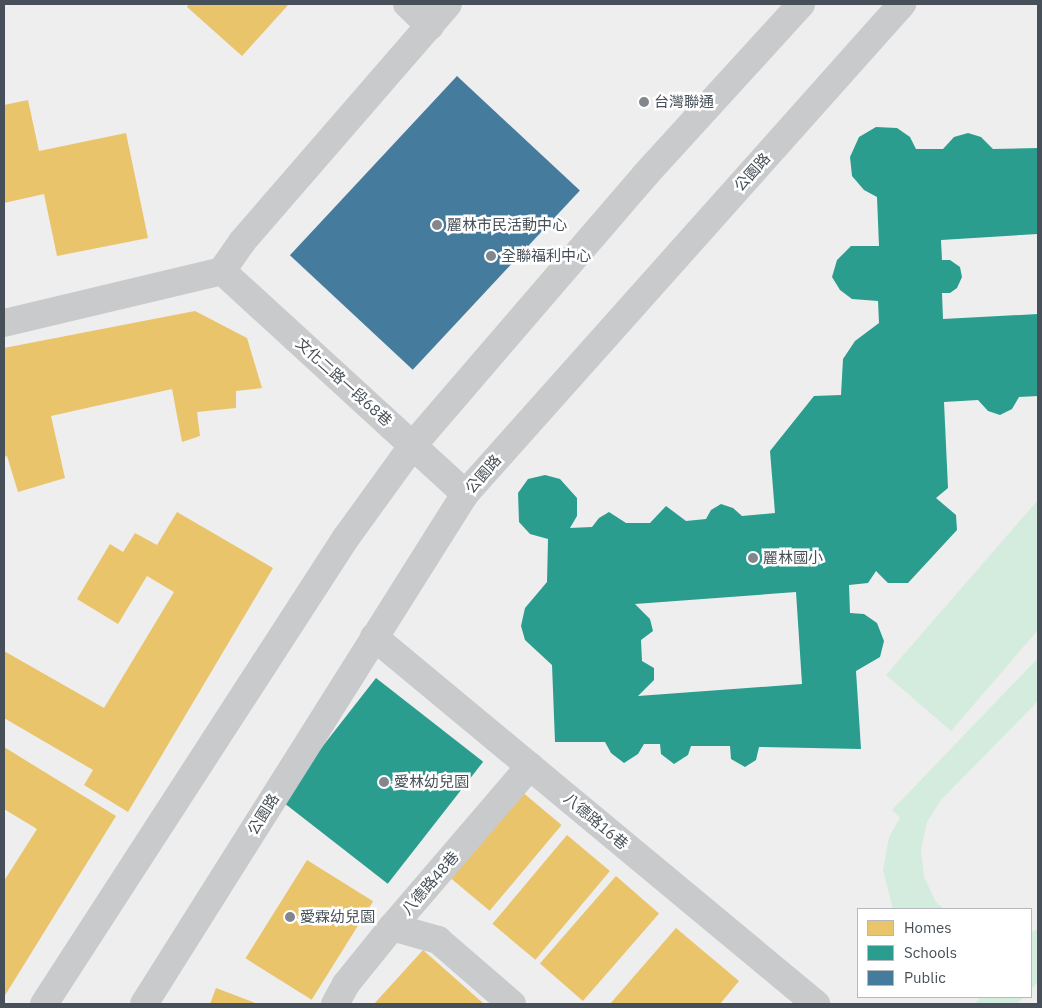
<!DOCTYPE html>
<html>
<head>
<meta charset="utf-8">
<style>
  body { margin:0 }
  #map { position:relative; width:1042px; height:1008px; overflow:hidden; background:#eee; font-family:"IBM Plex Sans","Noto Sans TC",sans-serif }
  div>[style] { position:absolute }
  .green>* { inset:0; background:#d4ecdd }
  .homes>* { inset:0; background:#e9c46a; transform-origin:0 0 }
  .schools>* { inset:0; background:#2a9d8f; transform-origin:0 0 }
  .public>* { inset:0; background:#457b9d; transform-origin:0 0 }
  .minor>* { height:28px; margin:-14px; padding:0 14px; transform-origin:14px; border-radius:14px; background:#c8cacc }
  .dots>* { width:14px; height:14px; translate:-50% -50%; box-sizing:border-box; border:2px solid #fff; border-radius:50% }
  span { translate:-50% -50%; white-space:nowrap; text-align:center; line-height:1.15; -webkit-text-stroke:5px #fff; paint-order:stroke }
  .poi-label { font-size:15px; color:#475058 }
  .left { translate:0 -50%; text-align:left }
  .street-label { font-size:15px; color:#475058 }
  .frame { position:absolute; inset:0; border:5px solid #475058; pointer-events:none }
  .legend { position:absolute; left:857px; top:908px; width:175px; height:90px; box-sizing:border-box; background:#fff; border:1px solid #b5b9bc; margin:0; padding:6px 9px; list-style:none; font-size:15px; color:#475058 }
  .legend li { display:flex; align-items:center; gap:10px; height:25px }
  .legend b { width:25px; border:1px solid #b5b9bc }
</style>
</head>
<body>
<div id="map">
  <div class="green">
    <i style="clip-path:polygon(1038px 500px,1038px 630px,951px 731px,886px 675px)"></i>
    <i style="clip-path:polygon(1038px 658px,1038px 701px,941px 800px,927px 822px,921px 849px,924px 877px,936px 902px,944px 909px,893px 909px,883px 870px,889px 837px,900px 818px,892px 810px)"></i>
    <i style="clip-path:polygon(1038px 929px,1038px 982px,1031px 990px,1031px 932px)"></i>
    <i style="clip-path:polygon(981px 997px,1024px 997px,1017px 1004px,974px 1004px)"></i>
  </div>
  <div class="homes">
    <i style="clip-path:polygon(189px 4px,289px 4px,242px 56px,187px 7px)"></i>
    <i style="clip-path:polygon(28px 100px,39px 151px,126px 133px,148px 238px,57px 256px,44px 194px,4px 203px,4px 105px)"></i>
    <i style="clip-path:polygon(195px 311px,247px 338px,262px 388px,236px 391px,236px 408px,197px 412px,200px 436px,182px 442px,172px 389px,51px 416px,65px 478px,18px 492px,7px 456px,4px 457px,4px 348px)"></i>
    <i style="clip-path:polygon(177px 512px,273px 568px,128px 812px,84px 785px,93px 770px,4px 718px,4px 651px,104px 708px,174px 592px,147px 576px,118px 624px,77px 599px,110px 544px,123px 552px,135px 533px,157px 545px)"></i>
    <i style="clip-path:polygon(4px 747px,116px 816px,4px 997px,4px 881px,37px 829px,4px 809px)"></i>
    <i style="left:521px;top:791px;width:53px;height:112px;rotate:40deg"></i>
    <i style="left:567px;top:835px;width:56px;height:116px;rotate:40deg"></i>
    <i style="left:307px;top:860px;width:78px;height:116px;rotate:32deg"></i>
    <i style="left:616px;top:876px;width:57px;height:116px;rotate:41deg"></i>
    <i style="clip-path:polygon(676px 928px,739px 981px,720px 1004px,610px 1004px)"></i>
    <i style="clip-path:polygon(423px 950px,484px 1004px,374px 1004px)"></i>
    <i style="clip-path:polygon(216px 988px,258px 1004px,210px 1004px)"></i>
  </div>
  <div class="schools">
    <i style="clip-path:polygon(evenodd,876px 127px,897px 128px,910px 137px,916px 149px,943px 149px,954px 137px,968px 133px,981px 137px,993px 149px,1038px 148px,1038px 234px,941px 240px,942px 260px,950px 260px,960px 267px,962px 277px,957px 288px,950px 293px,942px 293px,943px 319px,1038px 314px,1038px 396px,1019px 397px,1012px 409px,1000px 415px,988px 411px,978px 400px,944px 402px,948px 488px,936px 498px,956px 515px,957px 530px,908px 583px,888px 583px,876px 571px,868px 583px,849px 585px,850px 613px,864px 614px,877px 623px,884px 641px,880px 657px,856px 671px,861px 749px,759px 747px,756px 760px,745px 767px,731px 759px,730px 746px,691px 746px,688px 755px,674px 764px,661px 754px,660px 744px,644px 744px,638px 754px,624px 763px,611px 753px,605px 742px,555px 742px,552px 665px,525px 640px,521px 626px,525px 608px,547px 582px,548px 539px,530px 534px,519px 522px,518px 493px,528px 479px,545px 475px,560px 479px,577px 498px,577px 516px,570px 528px,592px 527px,599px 518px,609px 512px,626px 523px,650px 523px,666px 506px,686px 521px,706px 519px,711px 510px,721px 504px,733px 508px,742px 516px,775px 513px,770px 451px,814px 396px,841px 395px,843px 359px,855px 341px,879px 323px,878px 301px,852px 299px,840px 290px,832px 277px,837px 260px,851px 246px,879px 246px,877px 197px,864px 190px,852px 176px,850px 157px,859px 137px,876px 127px,796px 592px,802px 684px,638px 696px,654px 680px,654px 668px,642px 661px,641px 640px,653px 631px,650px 619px,635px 604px,796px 592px)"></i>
    <i style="left:376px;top:678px;width:136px;height:155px;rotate:38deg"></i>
  </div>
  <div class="public">
    <i style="left:457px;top:76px;width:168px;height:245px;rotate:43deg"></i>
  </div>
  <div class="minor">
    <i style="left:407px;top:4px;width:32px;rotate:44deg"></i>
    <i style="left:448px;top:4px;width:315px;rotate:130.9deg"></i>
    <i style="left:242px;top:242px;width:35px;rotate:125deg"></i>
    <i style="left:222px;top:271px;width:330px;rotate:42.5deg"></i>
    <i style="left:4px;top:323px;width:224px;rotate:-13.4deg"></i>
    <i style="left:374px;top:637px;width:575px;rotate:39.7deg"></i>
    <i style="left:392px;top:927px;width:48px;rotate:15.8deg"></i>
    <i style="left:438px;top:940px;width:98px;rotate:40.9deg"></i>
    <i style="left:44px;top:1004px;width:554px;rotate:-57.08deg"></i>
    <i style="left:345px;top:539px;width:116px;rotate:-54.1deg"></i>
    <i style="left:413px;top:445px;width:357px;rotate:-49.3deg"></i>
    <i style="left:646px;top:174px;width:230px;rotate:-47.6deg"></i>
    <i style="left:144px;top:1004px;width:603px;rotate:-57.81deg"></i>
    <i style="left:465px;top:494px;width:657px;rotate:-48.27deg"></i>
    <i style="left:335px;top:1004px;width:23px;rotate:-61deg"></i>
    <i style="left:346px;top:984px;width:73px;rotate:-51.1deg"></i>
    <i style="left:392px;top:927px;width:212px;rotate:-49.4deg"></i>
  </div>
  <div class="dots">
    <i style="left:644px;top:102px;background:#81878c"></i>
    <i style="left:437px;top:225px;background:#81878c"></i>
    <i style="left:491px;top:256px;background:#81878c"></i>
    <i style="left:753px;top:558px;background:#81878c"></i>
    <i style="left:384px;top:782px;background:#81878c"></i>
    <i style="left:290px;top:917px;background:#81878c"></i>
  </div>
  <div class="poi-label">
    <span class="left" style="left:654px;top:102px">台灣聯通</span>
    <span class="left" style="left:447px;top:225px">麗林市民活動中心</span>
    <span class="left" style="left:501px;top:256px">全聯福利中心</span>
    <span class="left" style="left:763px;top:558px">麗林國小</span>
    <span class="left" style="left:394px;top:782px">愛林幼兒園</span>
    <span class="left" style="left:300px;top:917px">愛霖幼兒園</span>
  </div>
  <div class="street-label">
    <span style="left:752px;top:172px;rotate:-48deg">公園路</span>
    <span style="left:344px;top:382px;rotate:42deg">文化二路一段68巷</span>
    <span style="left:483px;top:474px;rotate:-49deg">公園路</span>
    <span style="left:263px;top:814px;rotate:-58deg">公園路</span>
    <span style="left:596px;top:821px;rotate:40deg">八德路16巷</span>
    <span style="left:430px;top:883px;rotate:-49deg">八德路48巷</span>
  </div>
  <div class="frame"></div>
  <ul class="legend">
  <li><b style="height:14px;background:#e9c46a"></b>Homes</li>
  <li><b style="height:14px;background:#2a9d8f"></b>Schools</li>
  <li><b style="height:14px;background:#457b9d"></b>Public</li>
  </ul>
</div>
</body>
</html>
